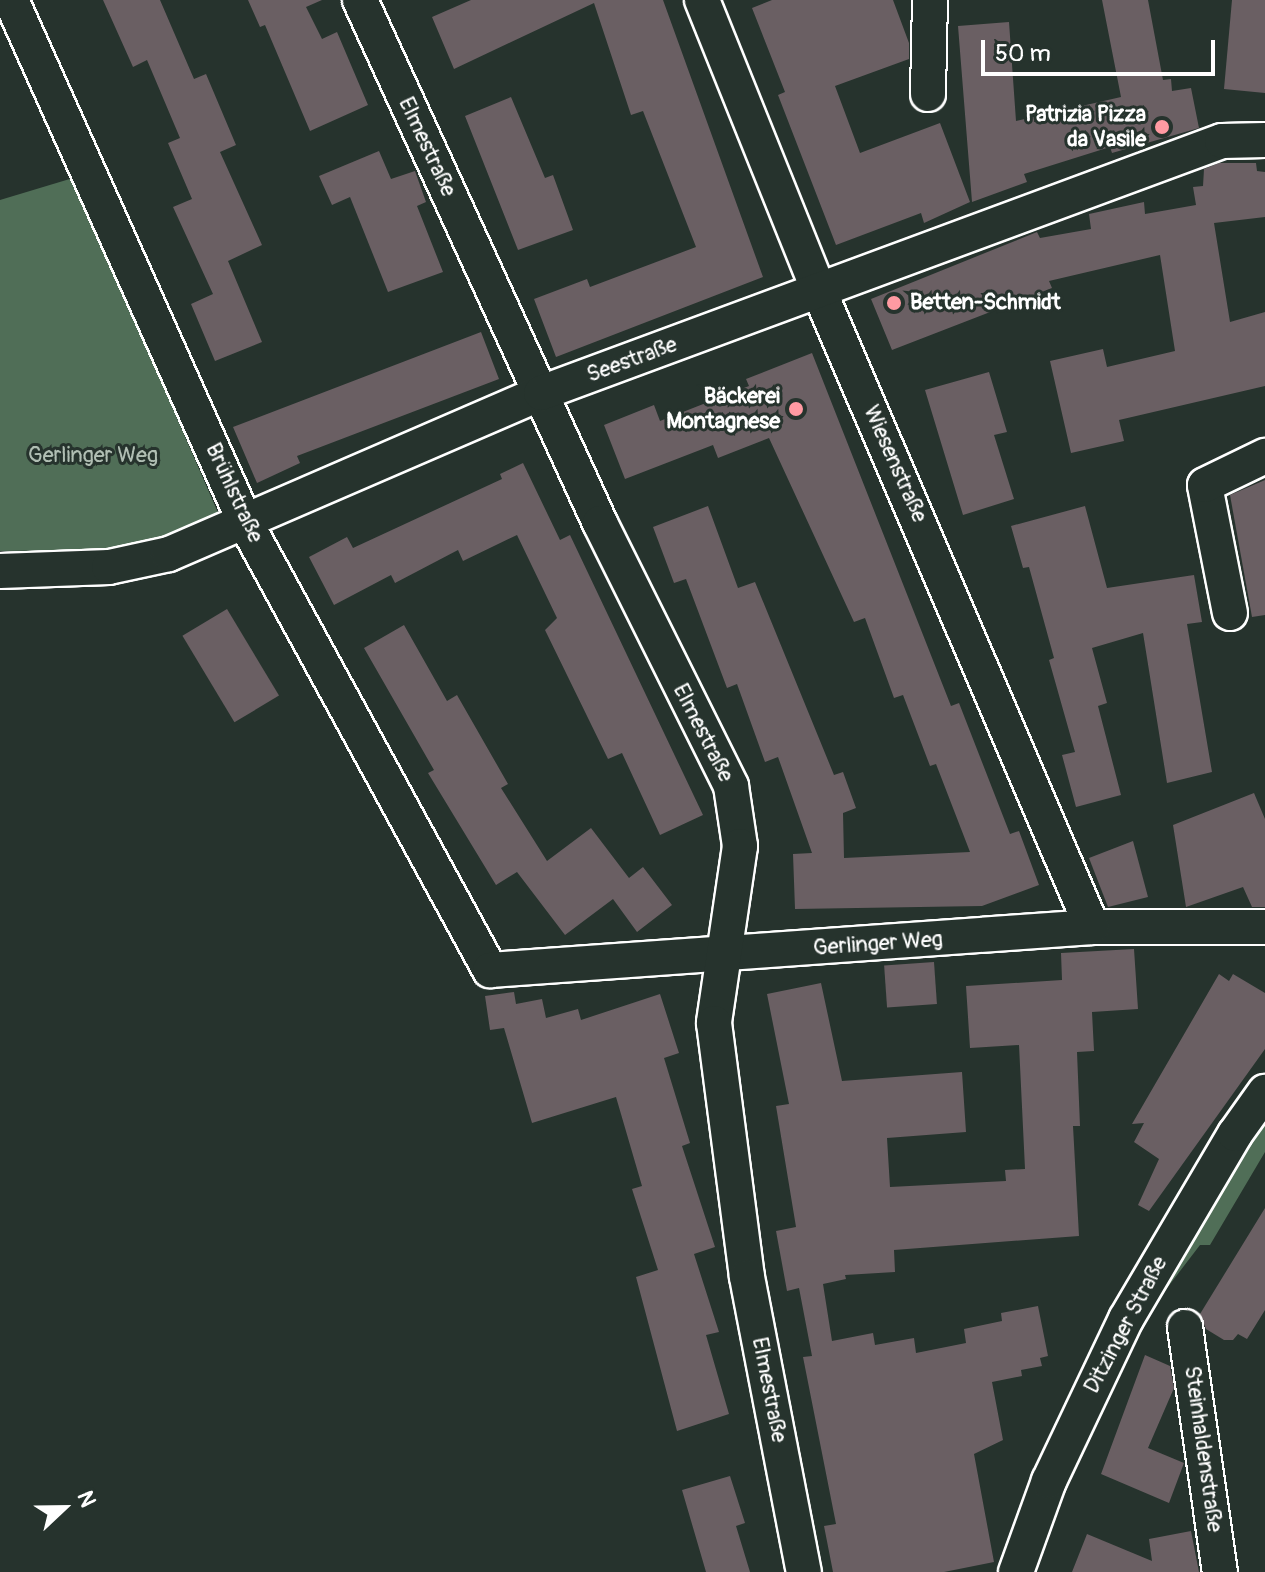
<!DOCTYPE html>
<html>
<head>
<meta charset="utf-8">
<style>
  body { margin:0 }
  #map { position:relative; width:1265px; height:1572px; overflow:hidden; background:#26332d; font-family:Pangolin,sans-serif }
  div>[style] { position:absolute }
  .green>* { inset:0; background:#506e57 }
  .building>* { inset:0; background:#6a5f63; transform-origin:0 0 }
  .roads { filter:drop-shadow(2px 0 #fff) drop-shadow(-2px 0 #fff) drop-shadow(0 2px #fff) drop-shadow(0 -2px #fff) }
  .minor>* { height:34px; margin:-17px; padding:0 17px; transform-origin:17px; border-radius:17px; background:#26332d }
  .dots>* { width:22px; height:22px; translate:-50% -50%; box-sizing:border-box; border:4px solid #26332d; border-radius:50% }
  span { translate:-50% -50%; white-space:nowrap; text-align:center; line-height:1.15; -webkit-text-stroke:6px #26332d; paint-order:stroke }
  .poi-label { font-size:22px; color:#fff; font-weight:700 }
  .right { translate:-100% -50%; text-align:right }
  .left { translate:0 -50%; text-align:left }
  .street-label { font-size:22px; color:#fff }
  .park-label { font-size:22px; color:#b0beb3 }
  .north { position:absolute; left:24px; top:1468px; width:80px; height:80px; -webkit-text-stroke:6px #26332d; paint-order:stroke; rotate:68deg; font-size:22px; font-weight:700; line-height:32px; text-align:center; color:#fff }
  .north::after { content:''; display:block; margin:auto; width:28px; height:36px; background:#fff; clip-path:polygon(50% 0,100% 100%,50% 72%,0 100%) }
  .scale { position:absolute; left:981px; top:40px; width:234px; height:36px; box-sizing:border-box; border:4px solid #fff; border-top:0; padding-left:10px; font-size:24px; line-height:28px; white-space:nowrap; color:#fff; -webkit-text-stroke:6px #26332d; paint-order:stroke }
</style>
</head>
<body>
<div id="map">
  <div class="green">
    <i style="clip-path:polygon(73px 178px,219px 515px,163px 538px,104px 550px,0 551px,0 200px)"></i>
    <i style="clip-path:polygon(1265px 1118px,1265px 1152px,1210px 1245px,1200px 1245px,1151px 1309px)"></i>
  </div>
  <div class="building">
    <i style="clip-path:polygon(103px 0,160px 0,194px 79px,206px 74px,236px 145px,220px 152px,262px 245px,228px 261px,262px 342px,215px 361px,191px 304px,213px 294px,173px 207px,192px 199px,168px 143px,180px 138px,147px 60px,133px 67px)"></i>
    <i style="clip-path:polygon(248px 0,322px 0,306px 7px,322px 39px,337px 32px,368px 105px,310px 131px,265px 25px,260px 27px)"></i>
    <i style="clip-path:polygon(471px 0,663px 0,763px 277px,556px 357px,534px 299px,587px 279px,590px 287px,696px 247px,643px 111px,631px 115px,594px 3px,454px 69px,432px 17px)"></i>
    <i style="clip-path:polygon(772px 0,893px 0,909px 43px,909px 59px,835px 86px,860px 153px,940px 123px,970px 202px,924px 223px,921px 213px,836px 245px,778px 95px,785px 92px,752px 8px)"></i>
    <i style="clip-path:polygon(1102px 0,1148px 0,1163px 80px,1171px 79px,1172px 91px,1191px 88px,1199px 128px,1112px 153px,1110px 147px,1024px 174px,1027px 182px,972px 202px,958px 26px,1009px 22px,1016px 121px,1121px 97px)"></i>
    <i style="clip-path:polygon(1232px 0,1265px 0,1265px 93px,1224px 89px)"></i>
    <i style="clip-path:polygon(511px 97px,545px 178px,553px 175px,573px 230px,518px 250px,465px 116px)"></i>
    <i style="clip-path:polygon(379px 151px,391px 179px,415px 171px,426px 202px,417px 206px,443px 272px,388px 292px,350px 197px,332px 205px,319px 176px)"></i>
    <i style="clip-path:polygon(1219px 163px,1256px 163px,1257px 171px,1265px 172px,1265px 217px,1214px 223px,1230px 322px,1265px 312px,1265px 386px,1119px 420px,1124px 441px,1071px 453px,1050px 361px,1103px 349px,1107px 367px,1175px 351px,1160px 255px,1049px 281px,1052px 288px,892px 350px,871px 299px,1037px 232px,1040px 238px,1091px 229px,1089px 214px,1144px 202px,1145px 214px,1196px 205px,1193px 187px,1203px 186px,1204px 169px)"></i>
    <i style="clip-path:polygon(481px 332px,499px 379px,297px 456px,300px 463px,257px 483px,233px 427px)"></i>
    <i style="clip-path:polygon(812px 353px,951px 706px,959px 703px,1010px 834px,1019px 831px,1039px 885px,982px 906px,795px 909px,793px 854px,812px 853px,778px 757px,765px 762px,737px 684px,727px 688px,686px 579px,674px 583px,653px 527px,708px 506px,738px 588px,755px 582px,834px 775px,843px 772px,856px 808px,843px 813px,844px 858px,970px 852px,936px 764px,930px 766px,903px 695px,894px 698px,865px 618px,854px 622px,769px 438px,718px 458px,713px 445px,625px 479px,604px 425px,654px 405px,660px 421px,749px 386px,746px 379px)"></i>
    <i style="clip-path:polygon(989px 372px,1007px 432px,994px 435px,1014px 499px,963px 515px,925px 390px)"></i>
    <i style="clip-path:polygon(523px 463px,560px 540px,570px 535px,703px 815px,660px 835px,622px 753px,608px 759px,545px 630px,557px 618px,517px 535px,463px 561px,458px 550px,395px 583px,391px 575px,334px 605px,309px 557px,347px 537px,353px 548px,502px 479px,500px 474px)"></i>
    <i style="clip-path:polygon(1265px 480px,1265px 615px,1252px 617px,1230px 495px)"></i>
    <i style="clip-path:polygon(1085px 506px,1107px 588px,1194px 575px,1202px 622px,1187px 624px,1212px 772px,1167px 783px,1143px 633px,1092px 648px,1107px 703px,1098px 706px,1121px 795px,1076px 807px,1062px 755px,1075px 752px,1049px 660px,1054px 658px,1029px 567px,1023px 568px,1011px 526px)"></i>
    <i style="left:227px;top:609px;width:101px;height:52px;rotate:59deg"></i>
    <i style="clip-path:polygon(404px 625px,447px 701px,457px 695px,508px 784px,501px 788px,547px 861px,591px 828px,629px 878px,643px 867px,672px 905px,637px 932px,613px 899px,565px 935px,517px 872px,496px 885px,428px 773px,434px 770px,364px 648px)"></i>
    <i style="clip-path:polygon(1254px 793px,1265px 819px,1265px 907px,1252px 907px,1243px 887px,1186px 907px,1173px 825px)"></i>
    <i style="clip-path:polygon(1133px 841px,1148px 897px,1108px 907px,1089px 858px)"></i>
    <i style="clip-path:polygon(1134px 949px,1138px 1009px,1092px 1012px,1094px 1051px,1077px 1052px,1080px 1126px,1073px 1126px,1079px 1236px,894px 1250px,895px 1272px,845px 1275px,846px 1279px,823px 1284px,832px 1341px,873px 1333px,875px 1345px,914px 1338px,916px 1353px,966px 1343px,964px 1329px,1002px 1321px,1001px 1313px,1038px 1306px,1048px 1356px,1040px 1358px,1042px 1366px,1021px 1370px,1022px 1376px,992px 1382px,1003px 1440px,974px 1454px,994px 1562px,944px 1572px,833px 1572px,824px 1526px,836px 1524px,803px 1357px,812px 1356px,799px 1288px,787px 1291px,776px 1231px,796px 1227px,776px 1106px,789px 1104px,767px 994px,821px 983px,842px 1081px,962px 1072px,966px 1132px,887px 1138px,890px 1187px,1006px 1181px,1005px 1170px,1025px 1169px,1019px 1045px,970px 1048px,966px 986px,1062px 980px,1061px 953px)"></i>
    <i style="left:934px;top:962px;width:42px;height:50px;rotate:86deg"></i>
    <i style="clip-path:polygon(1219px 974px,1229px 981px,1233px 974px,1265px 993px,1265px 1049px,1149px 1211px,1138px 1205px,1159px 1159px,1134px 1142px,1144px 1123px,1132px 1124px)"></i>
    <i style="clip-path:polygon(514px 992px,516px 1004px,542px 999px,546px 1018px,578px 1009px,581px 1020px,660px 994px,679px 1053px,664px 1058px,690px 1143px,682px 1146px,715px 1247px,694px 1254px,719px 1332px,706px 1335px,729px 1414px,677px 1431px,636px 1277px,658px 1270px,632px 1189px,642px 1186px,616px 1097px,532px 1123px,504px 1028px,490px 1030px,485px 996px)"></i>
    <i style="clip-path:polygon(1265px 1208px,1265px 1310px,1247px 1339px,1238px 1334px,1233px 1340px,1224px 1340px,1206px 1329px,1200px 1314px)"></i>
    <i style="clip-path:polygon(1145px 1355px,1170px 1366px,1174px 1388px,1148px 1448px,1184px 1463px,1169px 1503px,1101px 1474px)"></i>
    <i style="clip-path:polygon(730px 1476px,745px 1523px,736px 1526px,750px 1572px,706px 1572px,682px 1490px)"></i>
    <i style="clip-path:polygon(1191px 1531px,1199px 1572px,1072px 1572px,1087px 1534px,1152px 1561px,1149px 1539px)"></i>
  </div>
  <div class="roads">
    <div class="minor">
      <i style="left:11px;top:0;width:572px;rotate:65.85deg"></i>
      <i style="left:245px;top:522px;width:511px;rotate:61.33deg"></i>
      <i style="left:490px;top:970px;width:604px;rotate:-4.09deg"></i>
      <i style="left:1092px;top:927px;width:173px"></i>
      <i style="left:360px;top:0;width:575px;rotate:65.35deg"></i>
      <i style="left:600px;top:523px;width:294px;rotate:63.5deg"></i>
      <i style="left:731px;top:786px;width:61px;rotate:81.5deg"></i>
      <i style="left:740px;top:846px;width:179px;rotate:98.4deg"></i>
      <i style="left:714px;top:1023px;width:256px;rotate:82.6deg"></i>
      <i style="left:747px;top:1277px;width:300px;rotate:79.1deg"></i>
      <i style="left:702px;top:0;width:314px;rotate:68.1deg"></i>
      <i style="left:819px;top:291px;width:692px;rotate:66.77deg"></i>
      <i style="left:928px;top:94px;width:94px;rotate:-88.8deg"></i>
      <i style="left:0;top:571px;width:109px;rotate:-2.1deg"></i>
      <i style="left:109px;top:567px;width:61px;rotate:-12.2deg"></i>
      <i style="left:169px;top:554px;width:405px;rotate:-23.4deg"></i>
      <i style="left:541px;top:393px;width:726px;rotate:-20.31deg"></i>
      <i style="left:1222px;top:141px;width:43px;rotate:-1.3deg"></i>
      <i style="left:1230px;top:613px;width:130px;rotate:-101.1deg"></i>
      <i style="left:1205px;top:485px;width:67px;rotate:-25.8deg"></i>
      <i style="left:1185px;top:1327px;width:247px;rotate:81.9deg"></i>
      <i style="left:1016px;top:1572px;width:97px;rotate:-70.1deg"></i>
      <i style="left:1049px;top:1481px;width:179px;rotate:-64.6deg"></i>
      <i style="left:1126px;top:1319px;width:215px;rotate:-59.5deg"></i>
      <i style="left:1235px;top:1134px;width:52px;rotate:-54.5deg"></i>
    </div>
  </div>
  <div class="dots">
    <i style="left:1162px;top:127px;background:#ff9aa2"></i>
    <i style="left:894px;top:303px;background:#ff9aa2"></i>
    <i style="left:796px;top:409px;background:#ff9aa2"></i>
  </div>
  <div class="poi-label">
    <span class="right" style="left:1146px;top:127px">Patrizia Pizza<br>da Vasile</span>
    <span class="left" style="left:910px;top:303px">Betten-Schmidt</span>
    <span class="right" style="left:780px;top:409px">Bäckerei<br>Montagnese</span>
  </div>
  <div class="street-label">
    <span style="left:427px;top:147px;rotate:65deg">Elmestraße</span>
    <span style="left:632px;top:360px;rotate:-20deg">Seestraße</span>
    <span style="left:895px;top:464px;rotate:66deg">Wiesenstraße</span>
    <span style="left:234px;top:493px;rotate:65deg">Brühlstraße</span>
    <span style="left:703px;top:733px;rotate:63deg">Elmestraße</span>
    <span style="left:878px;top:944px;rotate:-4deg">Gerlinger Weg</span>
    <span style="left:1126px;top:1325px;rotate:-62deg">Ditzinger Straße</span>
    <span style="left:769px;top:1390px;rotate:79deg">Elmestraße</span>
    <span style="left:1203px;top:1449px;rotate:82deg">Steinhaldenstraße</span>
  </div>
  <div class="park-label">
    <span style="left:93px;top:456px">Gerlinger Weg</span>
  </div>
  <div class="north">N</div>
  <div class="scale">50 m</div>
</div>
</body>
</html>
